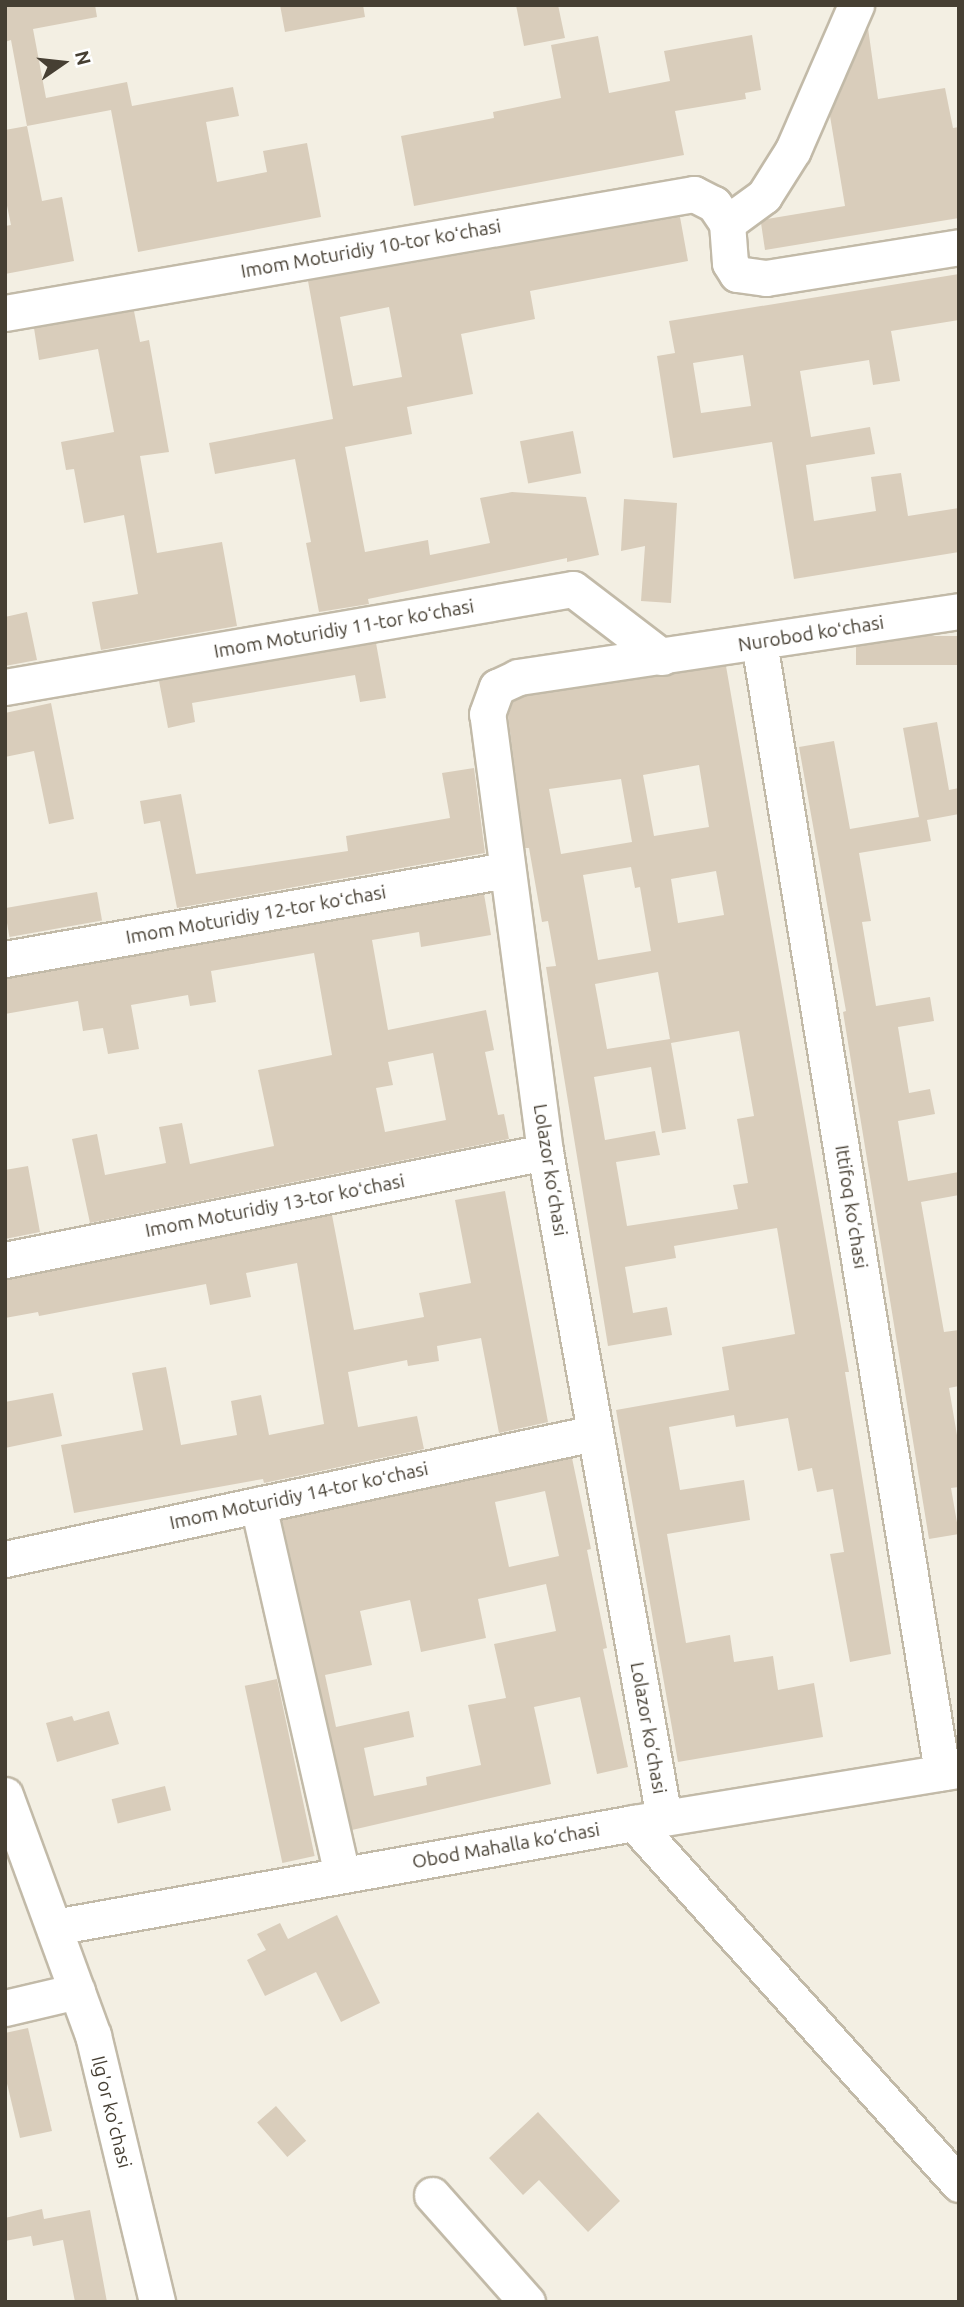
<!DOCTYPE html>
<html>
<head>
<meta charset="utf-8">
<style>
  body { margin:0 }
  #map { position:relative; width:964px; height:2307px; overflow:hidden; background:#f3efe3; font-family:Ubuntu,sans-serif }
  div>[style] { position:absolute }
  .building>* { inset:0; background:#d9cdbb; transform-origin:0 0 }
  .roads { filter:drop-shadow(2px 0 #c2baa8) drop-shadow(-2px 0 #c2baa8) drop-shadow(0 2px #c2baa8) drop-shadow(0 -2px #c2baa8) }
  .minor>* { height:35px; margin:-17.5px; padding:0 17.5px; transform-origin:17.5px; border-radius:17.5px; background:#fff }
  span { translate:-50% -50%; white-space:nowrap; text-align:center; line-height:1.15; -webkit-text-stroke:5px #fff; paint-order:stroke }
  .street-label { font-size:19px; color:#463f33 }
  .frame { position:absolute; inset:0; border:7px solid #463f33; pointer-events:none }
  .north { position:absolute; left:28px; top:28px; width:70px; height:70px; -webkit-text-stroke:5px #fff; paint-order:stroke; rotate:76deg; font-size:19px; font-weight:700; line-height:28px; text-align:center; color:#463f33 }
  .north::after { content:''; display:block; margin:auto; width:24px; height:32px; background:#463f33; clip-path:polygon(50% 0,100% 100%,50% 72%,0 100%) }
</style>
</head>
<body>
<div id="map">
  <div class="building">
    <i style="clip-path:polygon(5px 5px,95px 5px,97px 17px,33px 29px,46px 98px,127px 82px,132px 106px,233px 87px,239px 116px,206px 122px,217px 182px,267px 172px,263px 151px,307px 143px,321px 217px,138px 252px,111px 110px,27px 126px,11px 40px,5px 42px)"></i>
    <i style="clip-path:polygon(280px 5px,363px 5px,365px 17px,285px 32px)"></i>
    <i style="clip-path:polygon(516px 5px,558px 5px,565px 38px,524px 46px)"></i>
    <i style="clip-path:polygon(868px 28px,878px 99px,945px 88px,953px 128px,959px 127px,959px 218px,765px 250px,761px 223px,767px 219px,845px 206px,830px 116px)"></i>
    <i style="clip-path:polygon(752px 35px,761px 90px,745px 93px,746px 99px,675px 111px,684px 155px,414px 206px,401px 136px,494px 118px,493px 112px,561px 98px,551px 45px,598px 36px,609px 93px,670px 81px,664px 51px)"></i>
    <i style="clip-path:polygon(27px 126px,42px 201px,62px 197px,74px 261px,5px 274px,5px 226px,11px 225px,5px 196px,5px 130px)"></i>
    <i style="clip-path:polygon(evenodd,680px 217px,688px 261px,530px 291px,535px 319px,461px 334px,473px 394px,407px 407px,412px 434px,345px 447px,365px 552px,428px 540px,430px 555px,490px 543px,480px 498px,512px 492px,586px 497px,599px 555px,567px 562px,567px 558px,368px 599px,369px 604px,319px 612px,306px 543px,311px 542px,295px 459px,215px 474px,209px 443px,333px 419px,308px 281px,680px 217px,389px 307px,402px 377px,353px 386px,340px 317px,389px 307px)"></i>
    <i style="clip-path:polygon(evenodd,959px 274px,959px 320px,891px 331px,900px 381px,873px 385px,869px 360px,800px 371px,811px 437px,870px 427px,875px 454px,806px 465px,814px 521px,876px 511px,871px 477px,901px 473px,908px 516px,959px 508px,959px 552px,794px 579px,772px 442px,673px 458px,657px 356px,675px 353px,669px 321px,959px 274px,743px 355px,751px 406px,701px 413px,693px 363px,743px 355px)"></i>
    <i style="clip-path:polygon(134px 311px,140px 342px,149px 340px,169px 452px,140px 456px,157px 553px,222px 542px,237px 626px,101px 650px,92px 602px,138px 594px,124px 515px,84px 523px,74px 469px,66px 470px,61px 442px,114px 432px,98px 349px,39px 360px,34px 328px)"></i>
    <i style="left:573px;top:431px;width:43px;height:54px;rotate:79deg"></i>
    <i style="clip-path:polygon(624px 499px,677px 503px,671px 603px,641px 601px,645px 546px,621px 551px)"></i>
    <i style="clip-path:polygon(27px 612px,37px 660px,5px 666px,5px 617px)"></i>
    <i style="left:959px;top:636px;width:29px;height:103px;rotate:90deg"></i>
    <i style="clip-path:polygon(376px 643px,386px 698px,360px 702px,355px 675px,192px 703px,195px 722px,168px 728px,159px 681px)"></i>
    <i style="clip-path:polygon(evenodd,726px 666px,849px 1372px,845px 1372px,891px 1654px,850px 1662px,830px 1554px,844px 1552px,833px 1489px,817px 1492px,812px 1468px,798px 1471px,788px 1418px,736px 1427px,734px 1415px,669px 1427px,680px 1490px,744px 1480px,750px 1520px,667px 1534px,686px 1643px,730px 1635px,734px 1662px,773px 1656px,778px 1690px,814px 1683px,823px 1737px,678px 1762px,616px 1410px,729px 1390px,722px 1347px,795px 1334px,777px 1228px,674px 1246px,676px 1258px,625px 1267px,633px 1313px,667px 1307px,672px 1335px,608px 1346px,546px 967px,556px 966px,548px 921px,542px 922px,529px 848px,525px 848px,508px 716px,513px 702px,524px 696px,726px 666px,699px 765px,709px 827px,654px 836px,643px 775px,699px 765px,726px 666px,621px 779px,632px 842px,561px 854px,549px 789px,621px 779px,726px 666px,631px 867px,635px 888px,640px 887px,651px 951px,598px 960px,583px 875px,631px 867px,726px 666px,716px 871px,724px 915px,678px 923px,671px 879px,716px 871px,726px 666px,658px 972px,670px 1039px,607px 1049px,595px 984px,658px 972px,726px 666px,739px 1031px,754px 1116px,737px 1119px,748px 1183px,733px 1185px,738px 1209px,627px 1226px,616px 1162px,660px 1155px,655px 1131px,605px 1140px,594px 1077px,651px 1067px,662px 1133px,686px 1129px,671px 1043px,739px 1031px)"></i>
    <i style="clip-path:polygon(51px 703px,74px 819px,49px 824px,34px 751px,5px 757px,5px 713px)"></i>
    <i style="clip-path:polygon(937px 722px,949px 790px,959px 788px,959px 814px,927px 820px,931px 841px,859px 853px,871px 921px,862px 922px,876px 1006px,930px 997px,934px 1021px,898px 1027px,909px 1093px,930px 1089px,935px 1114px,898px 1121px,908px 1181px,959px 1172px,959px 1195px,921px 1202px,944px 1332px,959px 1330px,959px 1386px,949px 1388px,959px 1447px,959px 1487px,951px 1488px,959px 1534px,929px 1539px,843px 1012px,846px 1011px,799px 747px,834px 741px,850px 829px,919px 817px,903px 728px)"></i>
    <i style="clip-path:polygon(474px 768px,485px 853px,177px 908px,160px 821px,144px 824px,140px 801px,181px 794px,196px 874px,348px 851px,346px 836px,450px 818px,442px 773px)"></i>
    <i style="left:97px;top:892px;width:29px;height:94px;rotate:80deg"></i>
    <i style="clip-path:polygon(evenodd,484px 894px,491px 935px,421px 947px,419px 932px,372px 940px,388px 1030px,486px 1010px,494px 1050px,485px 1052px,498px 1115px,504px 1114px,509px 1139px,90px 1223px,72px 1139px,97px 1134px,105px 1175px,166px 1163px,159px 1127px,182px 1123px,190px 1164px,274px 1146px,258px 1070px,332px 1055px,314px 953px,211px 971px,216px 1002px,190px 1006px,188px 995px,131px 1005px,139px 1049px,108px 1054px,103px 1028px,83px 1031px,78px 1001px,5px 1014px,5px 979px,484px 894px,433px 1053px,446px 1120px,385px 1132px,376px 1088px,393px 1085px,388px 1062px,433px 1053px)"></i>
    <i style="clip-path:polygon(28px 1166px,40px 1232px,5px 1239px,5px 1170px)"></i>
    <i style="clip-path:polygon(505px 1191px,548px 1422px,499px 1433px,481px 1338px,437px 1346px,439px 1361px,408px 1366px,407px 1360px,348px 1372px,358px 1427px,417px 1416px,424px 1449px,264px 1483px,263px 1479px,74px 1513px,61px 1445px,143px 1430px,132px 1373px,166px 1367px,181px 1445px,237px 1435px,231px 1401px,261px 1395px,269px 1435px,324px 1424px,297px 1263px,246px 1273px,251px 1297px,210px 1305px,206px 1284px,39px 1316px,38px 1312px,5px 1318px,5px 1280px,332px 1215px,354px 1330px,424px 1317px,419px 1293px,471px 1283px,455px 1200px)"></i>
    <i style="clip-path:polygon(53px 1393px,62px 1436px,5px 1448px,5px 1402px)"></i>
    <i style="clip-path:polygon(evenodd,572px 1458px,591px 1549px,587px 1550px,607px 1648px,603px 1649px,628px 1767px,597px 1774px,580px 1697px,534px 1707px,551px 1784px,352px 1830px,282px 1520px,572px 1458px,545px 1491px,559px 1556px,509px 1567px,495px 1502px,545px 1491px,572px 1458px,546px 1584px,556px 1631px,494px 1644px,506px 1698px,468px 1705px,481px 1765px,426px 1777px,427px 1785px,374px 1796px,364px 1748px,414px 1737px,409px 1711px,336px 1727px,325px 1675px,372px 1665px,360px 1611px,410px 1600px,421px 1652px,486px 1638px,478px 1599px,546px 1584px)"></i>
    <i style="left:277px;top:1679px;width:181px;height:33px;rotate:78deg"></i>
    <i style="clip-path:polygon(109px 1711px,119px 1744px,57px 1762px,46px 1723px,72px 1716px,74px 1721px)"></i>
    <i style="left:165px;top:1786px;width:25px;height:55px;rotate:76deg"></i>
    <i style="clip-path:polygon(337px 1915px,380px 2003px,341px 2022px,316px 1972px,265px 1996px,247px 1960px,266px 1950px,257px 1934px,280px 1923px,288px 1939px)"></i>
    <i style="clip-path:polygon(28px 2028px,52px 2131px,20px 2138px,5px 2075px,5px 2033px)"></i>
    <i style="left:276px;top:2106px;width:46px;height:25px;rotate:49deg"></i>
    <i style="clip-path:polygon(538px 2112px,620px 2201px,588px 2232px,539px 2180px,523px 2195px,489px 2158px)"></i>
    <i style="clip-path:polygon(42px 2209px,44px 2219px,90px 2210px,107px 2302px,75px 2302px,63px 2240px,33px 2246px,31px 2236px,5px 2241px,5px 2218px)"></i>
  </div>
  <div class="roads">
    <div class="minor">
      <i style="left:727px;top:223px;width:40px;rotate:85.7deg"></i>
      <i style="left:730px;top:263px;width:13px;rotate:58deg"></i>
      <i style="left:737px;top:274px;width:29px;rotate:8deg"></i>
      <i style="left:766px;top:278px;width:195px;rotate:-9.1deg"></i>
      <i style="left:727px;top:223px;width:46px;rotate:-36.1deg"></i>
      <i style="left:764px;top:196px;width:54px;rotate:-57.8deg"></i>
      <i style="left:793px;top:150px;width:158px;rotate:-66.5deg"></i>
      <i style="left:5px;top:313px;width:699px;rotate:-9.8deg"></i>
      <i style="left:694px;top:194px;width:22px;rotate:27deg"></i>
      <i style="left:714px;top:204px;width:23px;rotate:56deg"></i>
      <i style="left:759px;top:642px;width:1145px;rotate:80.8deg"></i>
      <i style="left:5px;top:687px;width:576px;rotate:-9.79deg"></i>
      <i style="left:573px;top:589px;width:112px;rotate:37.4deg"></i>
      <i style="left:5px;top:959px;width:509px;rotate:-10.07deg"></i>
      <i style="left:5px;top:1260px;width:551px;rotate:-11.31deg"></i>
      <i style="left:258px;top:1505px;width:379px;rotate:77.2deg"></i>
      <i style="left:5px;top:1559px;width:602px;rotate:-12.07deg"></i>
      <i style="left:5px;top:1795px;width:256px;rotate:69.9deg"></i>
      <i style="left:93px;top:2035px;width:275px;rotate:76.5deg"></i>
      <i style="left:664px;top:1818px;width:677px;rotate:-100.13deg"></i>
      <i style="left:545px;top:1152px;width:442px;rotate:-97.5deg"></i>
      <i style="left:487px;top:714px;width:29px;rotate:-70deg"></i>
      <i style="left:497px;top:687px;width:23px;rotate:-25deg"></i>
      <i style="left:518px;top:677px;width:446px;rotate:-8.5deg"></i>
      <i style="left:634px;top:1823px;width:486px;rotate:48deg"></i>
      <i style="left:54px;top:1927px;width:589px;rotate:-10.17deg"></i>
      <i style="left:634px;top:1823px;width:329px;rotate:-9.3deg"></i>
      <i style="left:5px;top:2008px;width:74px;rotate:-13.3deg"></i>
      <i style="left:432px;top:2195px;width:143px;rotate:48.4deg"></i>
    </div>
  </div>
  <div class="street-label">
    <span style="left:371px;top:249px;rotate:-10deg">Imom Moturidiy 10-tor koʻchasi</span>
    <span style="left:344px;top:629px;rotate:-10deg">Imom Moturidiy 11-tor koʻchasi</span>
    <span style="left:811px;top:634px;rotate:-9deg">Nurobod koʻchasi</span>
    <span style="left:256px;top:915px;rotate:-10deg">Imom Moturidiy 12-tor koʻchasi</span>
    <span style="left:550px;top:1170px;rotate:81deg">Lolazor ko‘chasi</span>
    <span style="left:275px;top:1206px;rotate:-11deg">Imom Moturidiy 13-tor koʻchasi</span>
    <span style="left:851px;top:1207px;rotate:81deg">Ittifoq ko‘chasi</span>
    <span style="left:299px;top:1496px;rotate:-12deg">Imom Moturidiy 14-tor koʻchasi</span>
    <span style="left:648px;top:1728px;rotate:80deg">Lolazor ko‘chasi</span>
    <span style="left:506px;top:1846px;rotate:-10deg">Obod Mahalla ko‘chasi</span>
    <span style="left:111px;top:2112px;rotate:76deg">Ilg'or ko'chasi</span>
  </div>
  <div class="frame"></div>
  <div class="north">N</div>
</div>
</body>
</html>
